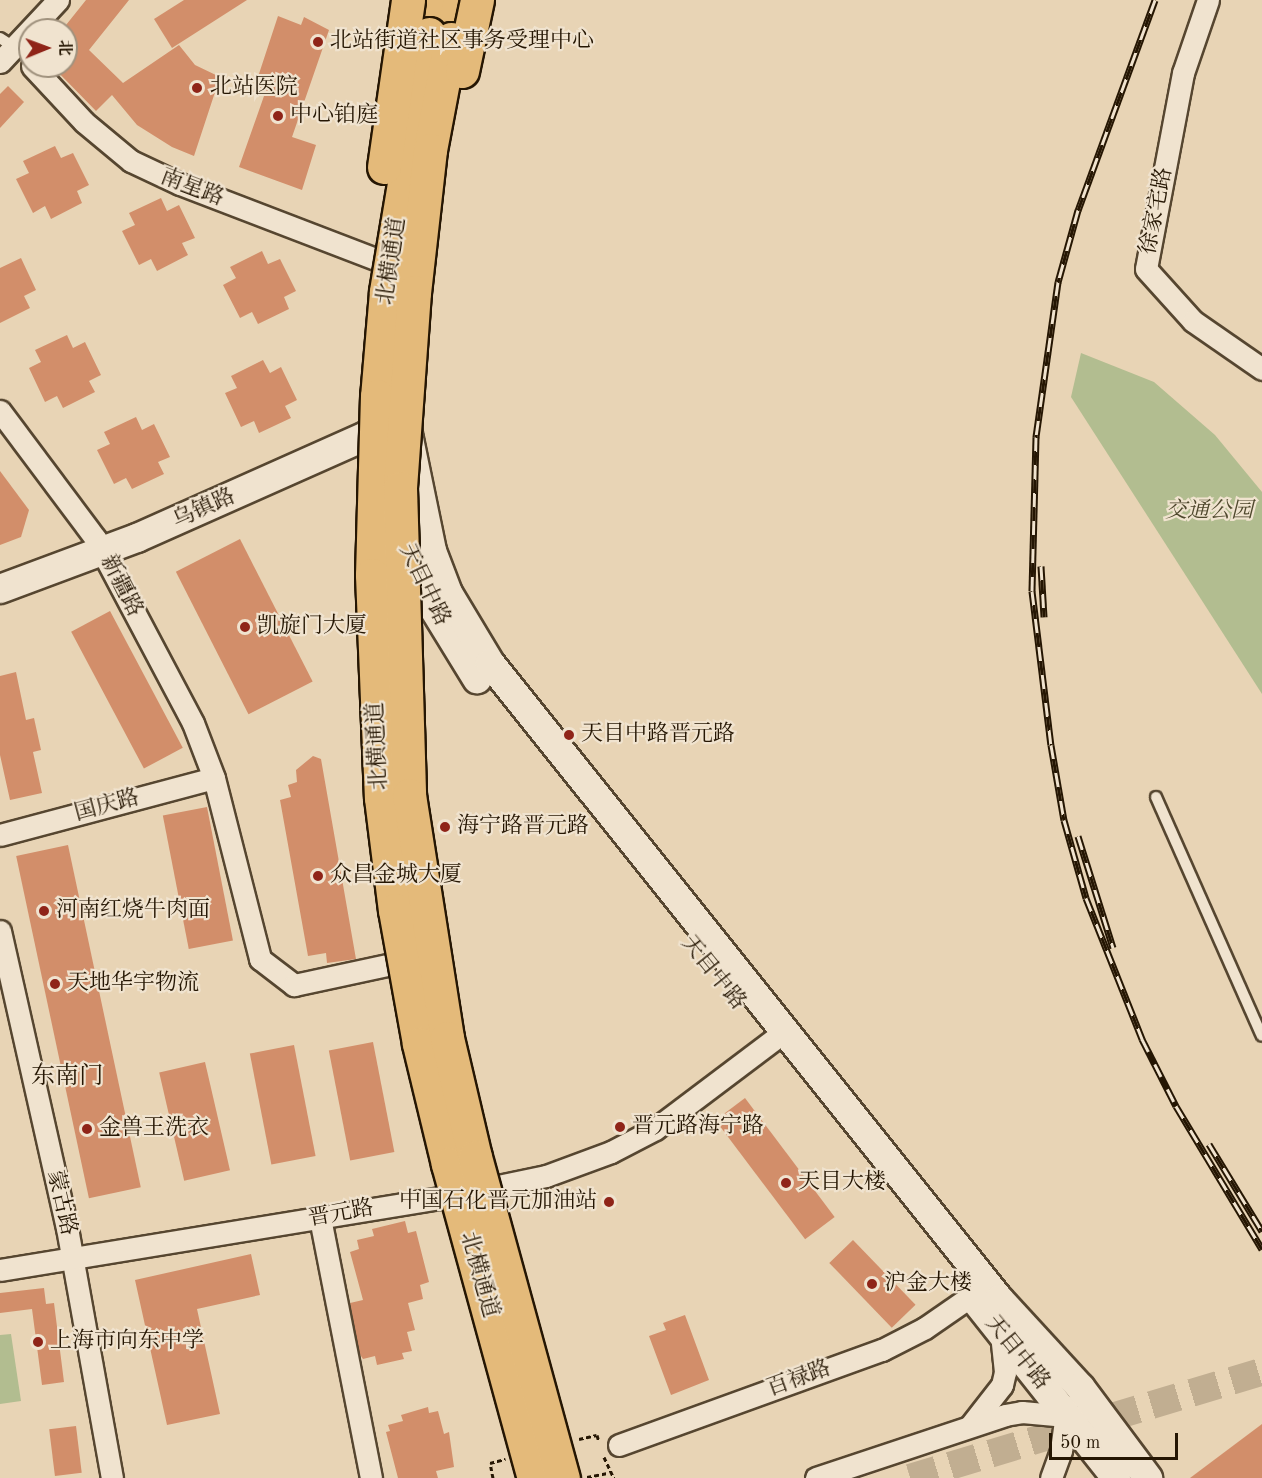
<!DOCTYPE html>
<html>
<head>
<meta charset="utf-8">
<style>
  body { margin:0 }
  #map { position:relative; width:1262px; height:1478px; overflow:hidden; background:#e8d4b5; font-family:"Old Standard TT","Noto Serif SC",serif }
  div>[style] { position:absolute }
  .green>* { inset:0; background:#b2bd90 }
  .building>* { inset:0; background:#d28e6a; transform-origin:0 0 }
  .secondary-tunnel>* { height:28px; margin-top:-14px; transform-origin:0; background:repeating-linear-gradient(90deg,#c1ae91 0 28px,transparent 0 42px) }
  .path>* { height:3px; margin-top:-1.5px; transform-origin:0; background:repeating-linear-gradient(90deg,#251603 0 4.5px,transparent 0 7.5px) }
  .roads { filter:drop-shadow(2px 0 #564630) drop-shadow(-2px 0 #564630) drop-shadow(0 2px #564630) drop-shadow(0 -2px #564630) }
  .lane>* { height:10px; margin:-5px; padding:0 5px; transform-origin:5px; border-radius:5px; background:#f0e3cf }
  .street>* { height:21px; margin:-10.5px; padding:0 10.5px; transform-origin:10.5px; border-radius:10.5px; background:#f0e3cf }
  .secondary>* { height:28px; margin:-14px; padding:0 14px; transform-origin:14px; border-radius:14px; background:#f0e3cf }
  .highway>* { height:33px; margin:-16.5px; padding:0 16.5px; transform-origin:16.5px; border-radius:16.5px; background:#e4ba7a }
  .rail>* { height:7px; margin-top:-3.5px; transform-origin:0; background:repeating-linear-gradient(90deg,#f0e3cf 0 14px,#251603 0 28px); box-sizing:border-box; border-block:2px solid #251603 }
  .bridges { filter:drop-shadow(2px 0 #251603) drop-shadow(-2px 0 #251603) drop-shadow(0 2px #251603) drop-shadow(0 -2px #251603) }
  .highway-bridge>* { height:33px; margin:-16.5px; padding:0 16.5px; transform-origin:16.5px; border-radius:16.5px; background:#e4ba7a }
  .dots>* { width:16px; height:16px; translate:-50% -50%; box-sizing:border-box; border:3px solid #f0e3cf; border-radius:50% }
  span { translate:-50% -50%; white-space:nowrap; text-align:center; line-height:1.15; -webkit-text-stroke:4.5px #f0e3cf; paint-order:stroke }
  .poi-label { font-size:22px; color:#251603 }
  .left { translate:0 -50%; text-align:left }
  .right { translate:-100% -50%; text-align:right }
  .street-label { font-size:22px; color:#251603 }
  .park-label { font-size:22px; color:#4f482d; font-style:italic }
  .neighbourhood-label { font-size:24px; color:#251603 }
  .north { position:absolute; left:18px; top:18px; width:60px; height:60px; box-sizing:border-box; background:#f0e3cf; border:2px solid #9f917d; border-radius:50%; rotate:89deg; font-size:16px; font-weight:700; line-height:24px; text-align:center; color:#251603 }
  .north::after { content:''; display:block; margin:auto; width:21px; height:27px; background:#8f2418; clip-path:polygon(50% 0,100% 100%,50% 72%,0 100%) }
  .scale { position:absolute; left:1049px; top:1433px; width:129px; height:27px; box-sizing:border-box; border:3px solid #251603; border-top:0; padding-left:8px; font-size:18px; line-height:21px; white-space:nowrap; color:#251603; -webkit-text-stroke:4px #f0e3cf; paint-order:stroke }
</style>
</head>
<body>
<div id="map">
  <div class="green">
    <i style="clip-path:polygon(1081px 353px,1154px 382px,1215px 435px,1262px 492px,1262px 694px,1071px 397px)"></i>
    <i style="clip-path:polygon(11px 1334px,21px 1401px,0 1404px,0 1335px)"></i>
  </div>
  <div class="building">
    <i style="clip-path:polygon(86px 0,129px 0,89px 50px,123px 83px,179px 45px,195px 65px,220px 77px,194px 156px,172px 147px,137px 125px,112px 95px,96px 111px,52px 66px,66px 66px,66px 25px)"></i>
    <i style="clip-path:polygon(184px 0,247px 0,172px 48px,154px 19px)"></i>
    <i style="clip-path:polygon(278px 16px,301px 25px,304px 17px,329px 30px,292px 137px,316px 145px,302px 190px,239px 167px,264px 96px,253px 92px)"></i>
    <i style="clip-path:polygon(8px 86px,24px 102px,0 128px,0 94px)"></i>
    <i style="clip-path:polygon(55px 146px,61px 158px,73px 153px,89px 185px,77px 191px,82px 203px,51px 219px,45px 206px,33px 213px,16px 179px,29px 173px,23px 161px)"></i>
    <i style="clip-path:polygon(161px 198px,167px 211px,179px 205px,195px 238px,182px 243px,188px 255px,157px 271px,151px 259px,139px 265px,122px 231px,135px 225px,129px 213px)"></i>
    <i style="clip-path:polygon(262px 251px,268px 264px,280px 259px,296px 291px,284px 297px,289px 309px,258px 324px,252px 312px,240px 318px,223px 285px,236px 278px,230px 267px)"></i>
    <i style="clip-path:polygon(21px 258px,36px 290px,24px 296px,30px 308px,0 323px,0 268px)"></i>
    <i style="clip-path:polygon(67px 335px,73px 348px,85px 342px,101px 375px,89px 381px,95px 392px,63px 408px,57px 396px,45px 402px,29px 368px,41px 362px,35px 350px)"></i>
    <i style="clip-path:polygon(263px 360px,270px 373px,281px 367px,297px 400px,285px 406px,291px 418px,259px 433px,254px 421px,241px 427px,225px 393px,237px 388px,231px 376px)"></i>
    <i style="clip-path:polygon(136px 417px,142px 430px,154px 424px,170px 457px,158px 462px,164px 474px,132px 489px,126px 478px,114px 484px,97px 450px,110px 444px,104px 432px)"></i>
    <i style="clip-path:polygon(0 471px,29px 510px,21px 537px,0 545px)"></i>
    <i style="left:240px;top:539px;width:160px;height:72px;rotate:63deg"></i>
    <i style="left:110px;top:611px;width:155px;height:44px;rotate:62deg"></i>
    <i style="clip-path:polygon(16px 672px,26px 720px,34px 718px,41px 750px,33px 752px,42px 793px,10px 800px,0 755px,0 676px)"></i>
    <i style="clip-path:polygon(313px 756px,321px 759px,356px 959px,327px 963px,326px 953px,308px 956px,280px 800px,291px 797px,288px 785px,297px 782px,296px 770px)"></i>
    <i style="left:207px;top:807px;width:136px;height:45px;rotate:79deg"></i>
    <i style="left:68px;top:845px;width:350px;height:53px;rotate:78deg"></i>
    <i style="left:373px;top:1042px;width:112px;height:45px;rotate:79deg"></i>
    <i style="left:294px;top:1045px;width:113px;height:45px;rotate:79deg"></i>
    <i style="left:205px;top:1062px;width:111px;height:47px;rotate:77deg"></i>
    <i style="left:745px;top:1098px;width:149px;height:37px;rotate:53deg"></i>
    <i style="clip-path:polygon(405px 1221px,408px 1233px,416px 1231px,429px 1282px,420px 1285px,423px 1299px,408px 1303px,415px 1330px,407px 1332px,412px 1351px,402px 1353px,404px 1359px,377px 1365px,375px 1356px,363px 1359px,359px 1353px,350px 1303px,363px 1300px,350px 1252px,359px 1249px,357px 1240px,374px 1236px,372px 1229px)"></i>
    <i style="left:853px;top:1240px;width:90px;height:33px;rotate:46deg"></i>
    <i style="clip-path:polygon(251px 1254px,260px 1295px,197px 1309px,220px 1414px,167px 1425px,135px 1280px)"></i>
    <i style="clip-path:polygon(44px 1288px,46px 1304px,54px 1303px,64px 1382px,42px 1385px,32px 1309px,0 1313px,0 1293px)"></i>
    <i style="clip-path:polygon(685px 1315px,709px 1380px,671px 1395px,649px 1336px,666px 1330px,663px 1323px)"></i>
    <i style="clip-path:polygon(428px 1407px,429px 1413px,438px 1411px,444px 1434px,449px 1432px,454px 1467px,436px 1471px,438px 1478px,398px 1478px,386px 1432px,390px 1431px,388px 1425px,403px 1421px,401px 1415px)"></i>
    <i style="clip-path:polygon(1262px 1424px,1262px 1478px,1190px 1478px)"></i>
    <i style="left:76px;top:1426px;width:47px;height:27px;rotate:83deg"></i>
  </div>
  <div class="secondary-tunnel">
    <i style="left:910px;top:1478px;width:368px;rotate:-16.8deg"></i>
  </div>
  <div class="path">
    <i style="left:579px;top:1439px;width:18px;rotate:-13deg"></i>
    <i style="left:597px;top:1435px;width:7px;rotate:74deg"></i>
    <i style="left:604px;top:1457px;width:23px;rotate:65deg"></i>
    <i style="left:587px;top:1477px;width:21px;rotate:-11deg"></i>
    <i style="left:493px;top:1478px;width:15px;rotate:-101deg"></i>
    <i style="left:490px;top:1463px;width:16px;rotate:-15deg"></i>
  </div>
  <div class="roads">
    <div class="lane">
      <i style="left:0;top:38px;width:17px;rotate:33deg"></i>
      <i style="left:1156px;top:797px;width:261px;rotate:66.1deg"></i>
    </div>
    <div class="street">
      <i style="left:1208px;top:0;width:77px;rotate:108.9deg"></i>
      <i style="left:1183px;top:73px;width:199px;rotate:100.7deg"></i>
      <i style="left:1146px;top:269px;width:70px;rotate:47.9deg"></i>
      <i style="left:1193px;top:321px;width:84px;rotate:34.8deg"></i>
      <i style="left:0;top:62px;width:85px;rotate:-46.9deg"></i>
      <i style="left:32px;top:66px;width:76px;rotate:47.1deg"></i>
      <i style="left:84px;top:122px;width:61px;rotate:39.7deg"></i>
      <i style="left:131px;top:161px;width:54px;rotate:25.1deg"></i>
      <i style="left:180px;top:184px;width:217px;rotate:21deg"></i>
      <i style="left:0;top:411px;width:159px;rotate:53.2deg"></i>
      <i style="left:95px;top:538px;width:209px;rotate:62.1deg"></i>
      <i style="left:193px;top:723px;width:59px;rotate:69.1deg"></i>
      <i style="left:214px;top:778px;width:187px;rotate:75.7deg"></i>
      <i style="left:260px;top:959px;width:43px;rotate:37.4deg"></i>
      <i style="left:294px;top:985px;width:105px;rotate:-12.1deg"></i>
      <i style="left:0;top:835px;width:221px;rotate:-14.9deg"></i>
      <i style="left:0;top:931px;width:304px;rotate:77.3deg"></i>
      <i style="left:67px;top:1228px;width:254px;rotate:79.8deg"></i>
      <i style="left:320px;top:1218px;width:265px;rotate:78.9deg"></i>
      <i style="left:0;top:1270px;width:456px;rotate:-9.3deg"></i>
      <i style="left:450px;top:1196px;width:98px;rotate:-11.8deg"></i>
      <i style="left:546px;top:1176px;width:69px;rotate:-20.3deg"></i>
      <i style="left:611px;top:1152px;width:50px;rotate:-27.6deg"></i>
      <i style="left:655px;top:1129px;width:163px;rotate:-37deg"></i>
      <i style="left:970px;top:1426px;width:52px;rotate:-52deg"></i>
      <i style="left:1002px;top:1385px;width:13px;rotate:-77deg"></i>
      <i style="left:1005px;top:1372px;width:38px;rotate:-96deg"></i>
      <i style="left:619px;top:1445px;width:280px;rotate:-19.9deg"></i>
      <i style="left:882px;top:1350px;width:48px;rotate:-27.1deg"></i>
      <i style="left:925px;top:1328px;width:56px;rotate:-34.8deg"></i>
      <i style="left:816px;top:1478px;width:199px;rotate:-18.4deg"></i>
      <i style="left:1005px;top:1415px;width:17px;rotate:-10deg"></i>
      <i style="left:1022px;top:1412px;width:55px;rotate:5.2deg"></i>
      <i style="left:1051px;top:1478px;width:30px;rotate:-70deg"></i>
      <i style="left:1061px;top:1450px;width:44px;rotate:-82.2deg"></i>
    </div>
    <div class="secondary">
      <i style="left:403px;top:546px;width:61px;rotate:64.7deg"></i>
      <i style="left:429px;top:601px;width:92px;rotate:58.4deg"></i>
      <i style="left:0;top:589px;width:146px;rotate:-20.4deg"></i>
      <i style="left:137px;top:538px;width:251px;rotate:-24deg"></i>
      <i style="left:366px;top:436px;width:42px;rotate:-16.7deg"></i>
      <i style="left:406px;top:424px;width:130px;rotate:78.4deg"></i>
      <i style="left:432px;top:551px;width:45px;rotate:69.1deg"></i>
      <i style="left:448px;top:593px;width:82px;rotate:59deg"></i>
      <i style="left:490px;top:663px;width:815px;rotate:51.33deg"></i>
      <i style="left:999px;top:1299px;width:120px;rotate:47.4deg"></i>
      <i style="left:1080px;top:1387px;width:114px;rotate:53.2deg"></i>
      <i style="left:975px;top:1300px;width:227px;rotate:51.6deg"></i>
    </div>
    <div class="highway">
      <i style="left:429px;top:34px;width:35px;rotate:-78deg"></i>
      <i style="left:451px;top:39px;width:40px;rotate:-77deg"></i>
    </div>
  </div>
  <div class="rail">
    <i style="left:1155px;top:0;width:224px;rotate:110.1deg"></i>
    <i style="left:1078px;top:210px;width:75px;rotate:105.5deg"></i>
    <i style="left:1058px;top:282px;width:157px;rotate:98.1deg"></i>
    <i style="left:1036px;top:437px;width:154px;rotate:91.5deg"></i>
    <i style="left:1032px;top:591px;width:155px;rotate:83deg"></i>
    <i style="left:1051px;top:745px;width:76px;rotate:80.2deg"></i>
    <i style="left:1064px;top:820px;width:81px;rotate:74.2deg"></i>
    <i style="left:1086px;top:898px;width:152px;rotate:68.3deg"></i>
    <i style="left:1142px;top:1039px;width:75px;rotate:63.1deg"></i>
    <i style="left:1176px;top:1106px;width:167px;rotate:59deg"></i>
    <i style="left:1041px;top:566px;width:51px;rotate:86.6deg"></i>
    <i style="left:1078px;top:836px;width:117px;rotate:72.6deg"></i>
    <i style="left:1209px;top:1144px;width:102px;rotate:58.7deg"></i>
  </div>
  <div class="bridges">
    <div class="highway-bridge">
      <i style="left:429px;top:34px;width:262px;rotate:99.5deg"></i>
      <i style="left:386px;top:292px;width:104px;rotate:94.9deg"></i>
      <i style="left:377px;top:396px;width:179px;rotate:91.6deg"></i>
      <i style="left:372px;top:575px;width:223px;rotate:87.7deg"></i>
      <i style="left:381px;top:798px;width:113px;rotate:82.9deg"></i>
      <i style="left:395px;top:910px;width:136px;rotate:79.8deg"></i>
      <i style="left:419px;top:1044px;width:123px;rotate:76.4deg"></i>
      <i style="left:448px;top:1164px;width:326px;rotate:74.7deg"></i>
      <i style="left:451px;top:39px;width:113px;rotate:100.7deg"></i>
      <i style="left:430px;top:150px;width:143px;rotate:96.4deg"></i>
      <i style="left:414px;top:292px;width:196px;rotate:94.1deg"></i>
      <i style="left:400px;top:488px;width:307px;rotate:88.3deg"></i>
      <i style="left:409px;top:795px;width:246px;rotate:81.1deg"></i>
      <i style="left:447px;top:1038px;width:122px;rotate:76.8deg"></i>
      <i style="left:475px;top:1157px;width:333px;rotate:74.7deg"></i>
      <i style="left:462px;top:71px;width:73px;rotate:-78.1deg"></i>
      <i style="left:384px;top:167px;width:169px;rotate:-81.8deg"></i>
    </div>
  </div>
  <div class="dots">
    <i style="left:318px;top:42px;background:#8f2418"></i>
    <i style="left:197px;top:88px;background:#8f2418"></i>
    <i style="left:278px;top:116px;background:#8f2418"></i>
    <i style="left:245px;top:627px;background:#8f2418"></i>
    <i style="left:569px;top:735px;background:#8f2418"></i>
    <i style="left:445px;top:827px;background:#8f2418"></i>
    <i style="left:318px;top:876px;background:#8f2418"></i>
    <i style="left:44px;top:911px;background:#8f2418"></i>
    <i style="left:55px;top:984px;background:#8f2418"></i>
    <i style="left:620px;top:1127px;background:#8f2418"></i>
    <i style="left:87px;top:1129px;background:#8f2418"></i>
    <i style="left:786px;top:1183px;background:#8f2418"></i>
    <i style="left:609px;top:1202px;background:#8f2418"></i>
    <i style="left:872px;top:1284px;background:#8f2418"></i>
    <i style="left:38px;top:1342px;background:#8f2418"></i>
  </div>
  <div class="poi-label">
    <span class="left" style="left:330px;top:42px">北站街道社区事务受理中心</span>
    <span class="left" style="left:210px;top:88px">北站医院</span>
    <span class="left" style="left:290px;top:116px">中心铂庭</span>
    <span class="left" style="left:257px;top:627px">凯旋门大厦</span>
    <span class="left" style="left:581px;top:735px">天目中路晋元路</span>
    <span class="left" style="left:457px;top:827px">海宁路晋元路</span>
    <span class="left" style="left:330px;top:876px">众昌金城大厦</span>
    <span class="left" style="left:56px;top:911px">河南红烧牛肉面</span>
    <span class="left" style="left:67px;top:984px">天地华宇物流</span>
    <span class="left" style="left:632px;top:1127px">晋元路海宁路</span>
    <span class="left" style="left:99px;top:1129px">金兽王洗衣</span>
    <span class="left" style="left:798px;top:1183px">天目大楼</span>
    <span class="right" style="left:597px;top:1202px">中国石化晋元加油站</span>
    <span class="left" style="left:884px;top:1284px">沪金大楼</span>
    <span class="left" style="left:50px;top:1342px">上海市向东中学</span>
  </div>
  <div class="street-label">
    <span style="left:192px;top:188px;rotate:21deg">南星路</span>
    <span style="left:1157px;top:211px;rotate:-79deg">徐家宅路</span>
    <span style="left:392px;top:261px;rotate:-82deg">北横通道</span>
    <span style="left:204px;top:509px;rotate:-24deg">乌镇路</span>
    <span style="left:424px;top:585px;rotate:64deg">天目中路</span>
    <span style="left:121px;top:586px;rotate:63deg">新疆路</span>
    <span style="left:378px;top:746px;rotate:-93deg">北横通道</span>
    <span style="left:107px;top:806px;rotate:-15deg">国庆路</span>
    <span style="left:713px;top:973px;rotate:51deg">天目中路</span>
    <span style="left:61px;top:1203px;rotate:77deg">蒙古路</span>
    <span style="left:341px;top:1214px;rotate:-10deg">晋元路</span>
    <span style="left:479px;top:1275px;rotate:74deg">北横通道</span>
    <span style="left:1017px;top:1353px;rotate:51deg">天目中路</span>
    <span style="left:799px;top:1379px;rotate:-20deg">百禄路</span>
  </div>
  <div class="park-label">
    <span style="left:1209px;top:512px">交通公园</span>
  </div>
  <div class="neighbourhood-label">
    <span style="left:67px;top:1078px">东南门</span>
  </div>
  <div class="north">北</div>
  <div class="scale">50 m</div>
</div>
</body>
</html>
